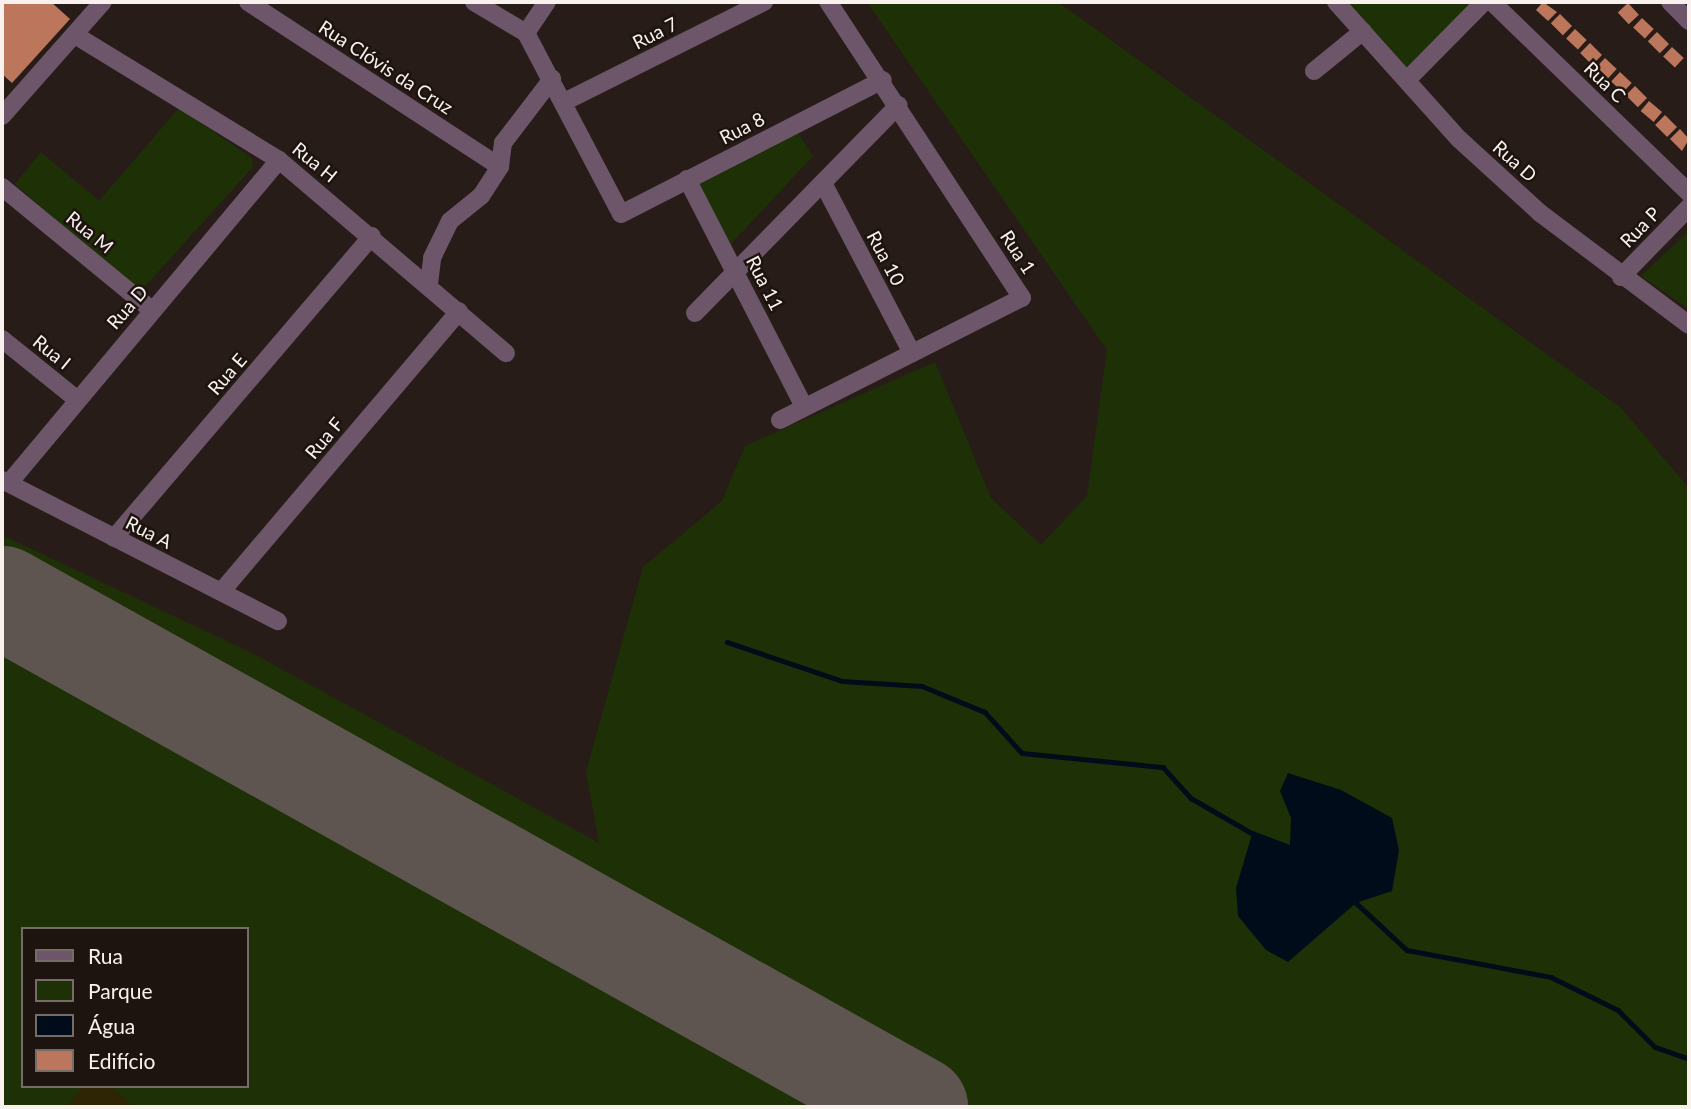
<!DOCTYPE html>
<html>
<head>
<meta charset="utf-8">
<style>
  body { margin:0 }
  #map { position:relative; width:1691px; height:1109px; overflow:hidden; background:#271c18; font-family:Lato,sans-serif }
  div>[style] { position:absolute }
  .green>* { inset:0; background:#1e3106 }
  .sand>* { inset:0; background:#2e2504 }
  .water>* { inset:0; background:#000c19 }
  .stream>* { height:4.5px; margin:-2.25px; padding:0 2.25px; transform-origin:2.25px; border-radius:2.25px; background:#000c19 }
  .runway>* { height:103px; margin:-51.5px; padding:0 51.5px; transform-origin:51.5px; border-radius:51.5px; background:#5e5450 }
  .building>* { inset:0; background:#bc765c; transform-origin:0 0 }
  .minor>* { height:18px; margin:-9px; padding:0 9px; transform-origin:9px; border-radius:9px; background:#6d566a }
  span { translate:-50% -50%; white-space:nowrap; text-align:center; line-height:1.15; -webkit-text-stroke:5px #1d130f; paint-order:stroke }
  .street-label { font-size:19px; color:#f9f1ee }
  .frame { position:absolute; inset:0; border:4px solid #f9f1ee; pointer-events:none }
  .legend { position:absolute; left:21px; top:927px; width:228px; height:161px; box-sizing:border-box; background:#1d130f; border:2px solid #756c68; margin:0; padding:9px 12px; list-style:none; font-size:21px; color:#f9f1ee }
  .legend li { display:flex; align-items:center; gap:14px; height:35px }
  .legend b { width:35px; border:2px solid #756c68 }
</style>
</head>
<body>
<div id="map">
  <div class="green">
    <i style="clip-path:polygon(evenodd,867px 2px,1058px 2px,1620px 407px,1689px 488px,1689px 1107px,2px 1107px,2px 535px,252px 653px,599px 843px,586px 772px,643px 567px,722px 501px,745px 446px,935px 362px,991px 498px,1041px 545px,1087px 496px,1107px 350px,867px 2px,23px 929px,247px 929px,247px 1086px,23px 1086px,23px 929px)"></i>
    <i style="clip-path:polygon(1348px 2px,1475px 2px,1412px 73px)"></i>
    <i style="clip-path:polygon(179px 108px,252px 158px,253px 167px,139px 293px,15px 184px,41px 152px,99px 201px)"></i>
    <i style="clip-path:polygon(796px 130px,813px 156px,730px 245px,696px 182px)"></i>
    <i style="clip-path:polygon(1689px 231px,1689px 309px,1641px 276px)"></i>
  </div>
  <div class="sand">
    <i style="clip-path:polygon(84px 1086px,111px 1086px,135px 1107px,66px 1107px)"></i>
  </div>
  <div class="water">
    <i style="clip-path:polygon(1288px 773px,1341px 790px,1392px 818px,1399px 850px,1392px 891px,1356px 903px,1288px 962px,1266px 950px,1238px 916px,1236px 888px,1253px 831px,1290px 845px,1291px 818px,1280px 791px)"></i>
  </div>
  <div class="stream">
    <i style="left:727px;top:642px;width:121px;rotate:18.7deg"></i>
    <i style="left:842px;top:681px;width:80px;rotate:3.6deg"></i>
    <i style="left:922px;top:686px;width:68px;rotate:22.4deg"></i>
    <i style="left:985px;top:712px;width:55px;rotate:47.9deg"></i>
    <i style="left:1022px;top:753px;width:142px;rotate:5.7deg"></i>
    <i style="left:1163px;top:767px;width:42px;rotate:47.9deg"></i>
    <i style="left:1191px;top:798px;width:74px;rotate:30deg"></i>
    <i style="left:1354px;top:901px;width:72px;rotate:42.8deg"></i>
    <i style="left:1407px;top:950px;width:147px;rotate:10.6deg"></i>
    <i style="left:1551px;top:977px;width:75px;rotate:26.2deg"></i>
    <i style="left:1618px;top:1010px;width:52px;rotate:45deg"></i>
    <i style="left:1655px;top:1047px;width:36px;rotate:19deg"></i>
  </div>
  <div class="runway">
    <i style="left:2px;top:597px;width:1047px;rotate:29.16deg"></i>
  </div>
  <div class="building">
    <i style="clip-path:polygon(2px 2px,51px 2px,70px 19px,12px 83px,2px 74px)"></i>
    <i style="clip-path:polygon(1543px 2px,1557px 12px,1548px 21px,1536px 10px)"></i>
    <i style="left:1628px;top:3px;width:16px;height:14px;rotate:47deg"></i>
    <i style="left:1560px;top:14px;width:17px;height:13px;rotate:45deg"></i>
    <i style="left:1642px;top:18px;width:16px;height:13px;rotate:43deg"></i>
    <i style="left:1575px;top:29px;width:16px;height:13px;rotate:43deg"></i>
    <i style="left:1657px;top:32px;width:17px;height:13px;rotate:45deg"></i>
    <i style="left:1590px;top:43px;width:17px;height:14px;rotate:45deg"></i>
    <i style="left:1672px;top:47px;width:16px;height:13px;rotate:43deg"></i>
    <i style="left:1605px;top:58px;width:16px;height:13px;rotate:43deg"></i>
    <i style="left:1620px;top:72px;width:16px;height:13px;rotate:43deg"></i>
    <i style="left:1635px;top:86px;width:17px;height:13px;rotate:45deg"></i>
    <i style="left:1649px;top:101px;width:17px;height:13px;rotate:40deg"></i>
    <i style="left:1665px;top:115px;width:17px;height:14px;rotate:45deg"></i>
    <i style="clip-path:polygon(1680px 129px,1689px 139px,1682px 151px,1670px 139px)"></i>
  </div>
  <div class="minor">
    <i style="left:248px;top:2px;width:301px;rotate:33.2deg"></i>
    <i style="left:474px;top:2px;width:61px;rotate:30.8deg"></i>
    <i style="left:526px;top:33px;width:204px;rotate:62.3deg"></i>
    <i style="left:621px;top:214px;width:294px;rotate:-27.1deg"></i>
    <i style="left:1336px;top:2px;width:184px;rotate:48.1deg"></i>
    <i style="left:1459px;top:139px;width:110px;rotate:42.4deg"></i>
    <i style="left:1540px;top:213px;width:186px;rotate:36.9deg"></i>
    <i style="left:1492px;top:2px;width:274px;rotate:44.1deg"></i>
    <i style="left:1670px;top:2px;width:27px;rotate:45deg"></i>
    <i style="left:526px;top:33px;width:37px;rotate:-56deg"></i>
    <i style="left:75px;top:35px;width:239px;rotate:31.5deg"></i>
    <i style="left:279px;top:160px;width:298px;rotate:40.4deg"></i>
    <i style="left:1314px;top:71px;width:63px;rotate:-39.2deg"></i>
    <i style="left:1407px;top:80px;width:110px;rotate:-45.4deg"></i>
    <i style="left:564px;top:102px;width:224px;rotate:-26.6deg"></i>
    <i style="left:2px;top:116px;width:152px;rotate:-48.5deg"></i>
    <i style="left:687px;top:179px;width:256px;rotate:62.8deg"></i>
    <i style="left:823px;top:183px;width:192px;rotate:62.4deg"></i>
    <i style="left:2px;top:187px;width:194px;rotate:39.4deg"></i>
    <i style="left:1621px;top:277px;width:98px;rotate:-45.8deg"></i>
    <i style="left:429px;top:284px;width:26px;rotate:-83deg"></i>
    <i style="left:432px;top:258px;width:41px;rotate:-64.1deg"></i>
    <i style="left:450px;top:221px;width:40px;rotate:-39deg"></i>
    <i style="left:481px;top:196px;width:35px;rotate:-57deg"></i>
    <i style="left:500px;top:167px;width:24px;rotate:-83deg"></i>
    <i style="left:503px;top:143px;width:81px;rotate:-52.6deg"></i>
    <i style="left:695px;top:313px;width:291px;rotate:-45.6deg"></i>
    <i style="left:2px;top:339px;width:94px;rotate:38.9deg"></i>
    <i style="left:780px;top:420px;width:271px;rotate:-26.8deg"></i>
    <i style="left:1022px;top:298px;width:354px;rotate:-123.2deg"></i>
    <i style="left:2px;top:480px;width:310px;rotate:27.1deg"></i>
    <i style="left:9px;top:483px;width:421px;rotate:-50.1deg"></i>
    <i style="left:114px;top:538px;width:397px;rotate:-49.5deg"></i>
    <i style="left:221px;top:592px;width:368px;rotate:-49.7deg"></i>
  </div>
  <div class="street-label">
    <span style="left:655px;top:33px;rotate:-27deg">Rua 7</span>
    <span style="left:386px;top:67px;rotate:33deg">Rua Clóvis da Cruz</span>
    <span style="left:1605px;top:82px;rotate:44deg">Rua C</span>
    <span style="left:742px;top:128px;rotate:-27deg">Rua 8</span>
    <span style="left:1515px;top:161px;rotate:42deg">Rua D</span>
    <span style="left:315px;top:162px;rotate:39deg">Rua H</span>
    <span style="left:1640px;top:227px;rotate:-46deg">Rua P</span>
    <span style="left:90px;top:232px;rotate:39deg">Rua M</span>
    <span style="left:1018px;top:252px;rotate:57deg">Rua 1</span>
    <span style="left:886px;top:258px;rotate:62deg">Rua 10</span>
    <span style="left:765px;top:283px;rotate:63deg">Rua 11</span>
    <span style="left:127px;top:307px;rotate:-49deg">Rua D</span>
    <span style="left:52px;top:352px;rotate:39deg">Rua I</span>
    <span style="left:227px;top:374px;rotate:-49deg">Rua E</span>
    <span style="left:324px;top:438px;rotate:-50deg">Rua F</span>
    <span style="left:149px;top:532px;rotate:27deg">Rua A</span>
  </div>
  <div class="frame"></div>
  <ul class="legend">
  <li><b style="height:9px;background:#6d566a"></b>Rua</li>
  <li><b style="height:19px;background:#1e3106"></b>Parque</li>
  <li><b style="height:19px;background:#000c19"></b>Água</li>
  <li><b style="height:19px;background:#bc765c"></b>Edifício</li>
  </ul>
</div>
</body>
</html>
